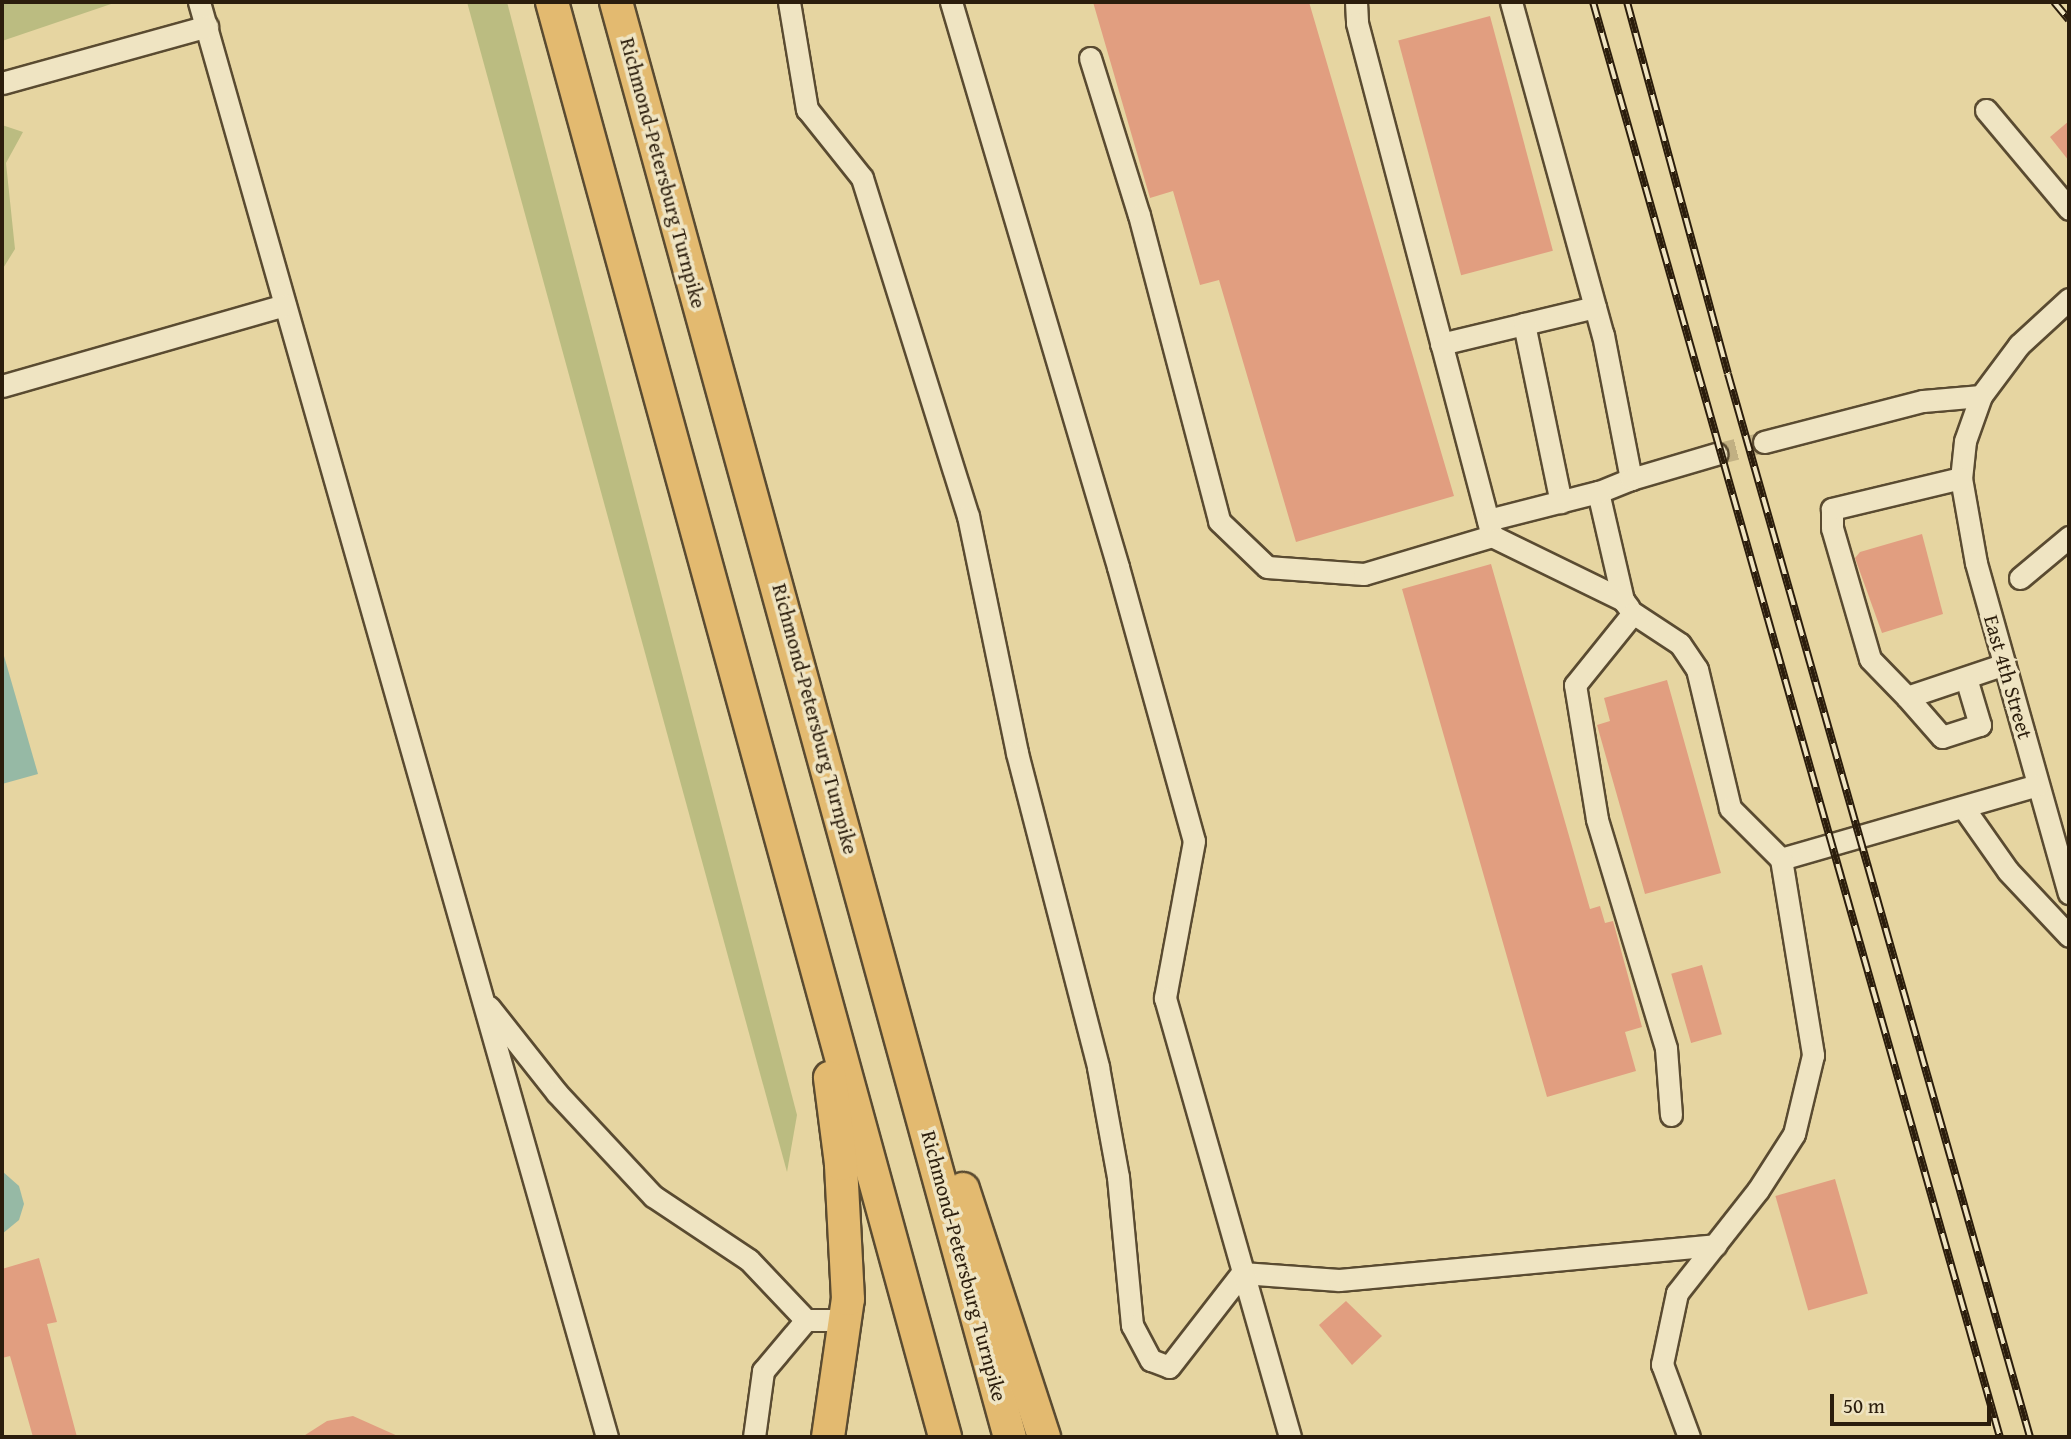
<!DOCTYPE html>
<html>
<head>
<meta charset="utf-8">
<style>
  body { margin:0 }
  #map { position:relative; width:2071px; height:1439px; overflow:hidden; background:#e6d5a1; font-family:"Gentium Book Plus",serif }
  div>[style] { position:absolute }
  .green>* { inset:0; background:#bbbc81 }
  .water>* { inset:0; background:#96b9a5 }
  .building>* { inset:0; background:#e19e80; transform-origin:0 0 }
  .minor-tunnel>* { height:21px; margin-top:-10.5px; transform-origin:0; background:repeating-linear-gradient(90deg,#c1b083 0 21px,transparent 0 31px) }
  .roads { filter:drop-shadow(2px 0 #5a4b31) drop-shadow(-2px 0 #5a4b31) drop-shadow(0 2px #5a4b31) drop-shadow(0 -2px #5a4b31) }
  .minor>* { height:21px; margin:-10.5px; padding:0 10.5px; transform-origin:10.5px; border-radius:10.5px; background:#efe4c2 }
  .highway>* { height:32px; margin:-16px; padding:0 16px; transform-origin:16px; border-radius:16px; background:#e3ba70 }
  .rail>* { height:8px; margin-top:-4px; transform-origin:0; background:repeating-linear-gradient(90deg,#efe4c2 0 16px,#2b1d0c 0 32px); box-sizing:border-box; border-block:2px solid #2b1d0c }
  span { translate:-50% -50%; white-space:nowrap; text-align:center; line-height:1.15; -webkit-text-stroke:7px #efe4c2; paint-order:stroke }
  .street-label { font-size:21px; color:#2b1d0c }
  .frame { position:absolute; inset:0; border:4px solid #2b1d0c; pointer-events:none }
  .scale { position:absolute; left:1830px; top:1394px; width:161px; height:32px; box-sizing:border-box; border:4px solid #2b1d0c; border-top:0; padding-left:9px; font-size:21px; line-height:24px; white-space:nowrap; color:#2b1d0c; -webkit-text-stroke:5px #efe4c2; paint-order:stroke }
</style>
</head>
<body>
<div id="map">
  <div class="green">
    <i style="clip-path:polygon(2px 2px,117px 2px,2px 41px)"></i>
    <i style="clip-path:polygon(467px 2px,507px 2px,797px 1115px,787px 1172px)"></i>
    <i style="clip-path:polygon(2px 125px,23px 132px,6px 163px,15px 249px,2px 270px)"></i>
  </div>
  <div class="water">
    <i style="clip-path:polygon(2px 649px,38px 774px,2px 784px)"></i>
    <i style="clip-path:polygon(2px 1171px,19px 1186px,24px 1204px,19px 1220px,2px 1234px)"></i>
  </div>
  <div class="building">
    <i style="clip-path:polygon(1093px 2px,1309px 2px,1454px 496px,1296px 542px,1219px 280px,1200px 285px,1173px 191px,1150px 198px)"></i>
    <i style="left:1490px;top:16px;width:243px;height:95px;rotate:75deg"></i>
    <i style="clip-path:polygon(2069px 121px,2069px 161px,2050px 137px)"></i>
    <i style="clip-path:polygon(1922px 534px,1943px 614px,1882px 633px,1855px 558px,1860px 552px)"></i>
    <i style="clip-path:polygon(1491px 564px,1590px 909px,1600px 906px,1605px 923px,1613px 921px,1642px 1027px,1625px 1032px,1636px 1071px,1547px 1097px,1402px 589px)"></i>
    <i style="clip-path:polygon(1667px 680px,1721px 873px,1645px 894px,1597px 725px,1610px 721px,1604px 698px)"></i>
    <i style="left:1702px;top:965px;width:72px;height:32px;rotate:74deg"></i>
    <i style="left:1835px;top:1179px;width:119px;height:62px;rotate:74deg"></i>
    <i style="clip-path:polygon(39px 1258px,57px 1322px,47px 1324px,77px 1437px,33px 1437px,10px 1356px,2px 1358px,2px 1269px)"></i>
    <i style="clip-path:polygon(1346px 1301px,1382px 1336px,1352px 1365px,1319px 1325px)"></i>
    <i style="clip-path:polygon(353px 1416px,400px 1437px,302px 1437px,327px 1421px)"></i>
  </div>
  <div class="minor-tunnel">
    <i style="left:1716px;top:454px;width:49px;rotate:-14deg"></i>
  </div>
  <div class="roads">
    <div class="minor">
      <i style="left:199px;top:2px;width:1492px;rotate:74.13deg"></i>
      <i style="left:789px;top:2px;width:109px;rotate:80.5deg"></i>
      <i style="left:807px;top:109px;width:88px;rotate:51.4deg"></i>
      <i style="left:862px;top:178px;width:354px;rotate:72.6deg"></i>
      <i style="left:968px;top:516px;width:242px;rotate:78.3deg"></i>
      <i style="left:1017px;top:753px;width:324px;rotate:75.5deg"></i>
      <i style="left:1098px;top:1067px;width:112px;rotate:79.7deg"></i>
      <i style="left:1118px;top:1177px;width:149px;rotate:84.6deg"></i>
      <i style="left:1132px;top:1325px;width:40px;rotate:62deg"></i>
      <i style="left:1151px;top:1360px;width:19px;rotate:21deg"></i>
      <i style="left:1169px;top:1367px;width:119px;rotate:-52.2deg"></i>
      <i style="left:1242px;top:1273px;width:97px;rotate:4.1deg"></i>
      <i style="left:1339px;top:1280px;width:378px;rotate:-5.3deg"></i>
      <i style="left:951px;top:2px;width:589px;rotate:73.53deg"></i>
      <i style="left:1118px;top:567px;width:284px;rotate:74.5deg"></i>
      <i style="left:1194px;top:841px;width:160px;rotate:100.5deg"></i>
      <i style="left:1165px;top:998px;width:456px;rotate:74.1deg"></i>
      <i style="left:1356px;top:2px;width:21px;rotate:87deg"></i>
      <i style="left:1357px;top:23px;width:530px;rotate:75.26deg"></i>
      <i style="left:1511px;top:2px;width:345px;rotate:74.6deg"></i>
      <i style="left:1603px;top:335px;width:147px;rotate:79deg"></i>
      <i style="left:1631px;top:479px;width:35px;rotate:158deg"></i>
      <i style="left:1598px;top:492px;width:111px;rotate:77deg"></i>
      <i style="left:1623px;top:600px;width:10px;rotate:53deg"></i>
      <i style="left:1090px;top:58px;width:164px;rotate:72.7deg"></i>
      <i style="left:1139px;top:215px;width:316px;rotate:75.3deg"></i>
      <i style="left:1219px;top:521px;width:66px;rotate:43.8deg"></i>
      <i style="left:1267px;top:567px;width:97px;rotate:4.1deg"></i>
      <i style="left:1364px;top:574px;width:134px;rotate:-16.5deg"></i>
      <i style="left:1492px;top:536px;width:146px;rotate:26deg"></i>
      <i style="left:2px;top:83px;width:213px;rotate:-15.5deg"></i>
      <i style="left:1986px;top:110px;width:129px;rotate:50deg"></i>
      <i style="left:2069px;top:299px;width:68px;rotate:137.4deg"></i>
      <i style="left:2019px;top:345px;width:64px;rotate:126.7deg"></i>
      <i style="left:1981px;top:396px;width:48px;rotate:109.6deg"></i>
      <i style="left:1965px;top:441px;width:37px;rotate:96deg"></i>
      <i style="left:1961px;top:478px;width:86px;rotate:80deg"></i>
      <i style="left:1976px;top:563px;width:343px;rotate:74.3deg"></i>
      <i style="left:1524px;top:324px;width:73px;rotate:-13.5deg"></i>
      <i style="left:1441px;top:344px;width:85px;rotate:-13.5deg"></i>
      <i style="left:1524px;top:324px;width:182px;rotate:78.3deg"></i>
      <i style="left:2px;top:386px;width:294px;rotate:-16deg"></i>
      <i style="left:1764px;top:442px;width:164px;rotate:-14.5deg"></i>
      <i style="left:1923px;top:401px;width:58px;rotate:-4.9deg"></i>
      <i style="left:1961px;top:478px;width:133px;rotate:166.5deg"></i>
      <i style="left:1832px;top:509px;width:19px;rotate:90deg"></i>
      <i style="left:1832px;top:528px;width:136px;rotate:73.8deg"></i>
      <i style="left:1870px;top:659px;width:53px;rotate:45.8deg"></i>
      <i style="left:1907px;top:697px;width:103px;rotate:-18.6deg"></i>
      <i style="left:1631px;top:479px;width:89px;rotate:-16.4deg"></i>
      <i style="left:1488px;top:520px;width:114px;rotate:-14.3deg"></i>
      <i style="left:2020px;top:578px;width:64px;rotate:-39.9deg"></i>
      <i style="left:1907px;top:697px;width:53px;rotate:48.8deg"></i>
      <i style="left:1942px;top:737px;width:40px;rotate:-18deg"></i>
      <i style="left:1980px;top:725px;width:49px;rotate:-106.6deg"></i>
      <i style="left:1963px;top:807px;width:78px;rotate:54.9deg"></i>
      <i style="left:2008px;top:871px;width:89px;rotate:46.8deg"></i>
      <i style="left:1781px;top:859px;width:267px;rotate:-16.1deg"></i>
      <i style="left:489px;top:1007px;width:110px;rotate:51.7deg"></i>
      <i style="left:557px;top:1093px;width:141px;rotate:47deg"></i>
      <i style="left:653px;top:1196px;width:115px;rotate:33.7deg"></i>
      <i style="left:749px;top:1260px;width:83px;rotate:46.5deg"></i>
      <i style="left:1671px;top:1115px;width:67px;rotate:-94.3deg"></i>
      <i style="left:1666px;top:1048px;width:239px;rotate:-106.8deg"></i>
      <i style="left:1597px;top:819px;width:136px;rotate:-99.3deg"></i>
      <i style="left:1575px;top:685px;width:92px;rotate:-51.1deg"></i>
      <i style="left:1633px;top:613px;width:56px;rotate:33.4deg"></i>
      <i style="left:1680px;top:644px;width:30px;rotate:56deg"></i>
      <i style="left:1697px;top:669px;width:143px;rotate:76.6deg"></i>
      <i style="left:1730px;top:808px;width:72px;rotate:45deg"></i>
      <i style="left:1781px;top:859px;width:199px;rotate:80.7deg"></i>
      <i style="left:1813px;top:1055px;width:81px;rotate:103.5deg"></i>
      <i style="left:1794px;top:1134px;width:67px;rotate:122.7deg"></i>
      <i style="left:1758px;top:1190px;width:131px;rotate:128.2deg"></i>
      <i style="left:1677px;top:1293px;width:73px;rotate:101.9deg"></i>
      <i style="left:1662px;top:1364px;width:78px;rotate:69.7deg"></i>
      <i style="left:754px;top:1437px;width:67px;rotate:-82.2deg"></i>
      <i style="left:763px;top:1371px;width:67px;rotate:-49.9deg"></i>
      <i style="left:806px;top:1320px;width:39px"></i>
    </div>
    <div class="highway">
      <i style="left:552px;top:2px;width:1488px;rotate:74.68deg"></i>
      <i style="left:616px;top:2px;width:1488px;rotate:74.65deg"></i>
      <i style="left:963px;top:1189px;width:261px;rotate:71.9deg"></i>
      <i style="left:828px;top:1437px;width:139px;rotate:-81.8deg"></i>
      <i style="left:848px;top:1299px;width:135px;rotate:-93deg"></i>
      <i style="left:841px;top:1164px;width:87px;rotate:-97.3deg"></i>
    </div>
  </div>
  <div class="rail">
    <i style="left:1593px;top:2px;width:1492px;rotate:74.17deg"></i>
    <i style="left:1627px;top:2px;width:385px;rotate:74.8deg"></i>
    <i style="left:1728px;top:374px;width:1105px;rotate:74.14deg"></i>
    <i style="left:2054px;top:2px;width:23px;rotate:50deg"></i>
  </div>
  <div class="street-label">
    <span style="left:663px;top:173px;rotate:75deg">Richmond-Petersburg Turnpike</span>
    <span style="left:2008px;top:677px;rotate:74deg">East 4th Street</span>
    <span style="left:815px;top:719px;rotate:75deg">Richmond-Petersburg Turnpike</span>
    <span style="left:964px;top:1266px;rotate:75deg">Richmond-Petersburg Turnpike</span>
  </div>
  <div class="frame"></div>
  <div class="scale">50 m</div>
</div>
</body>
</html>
